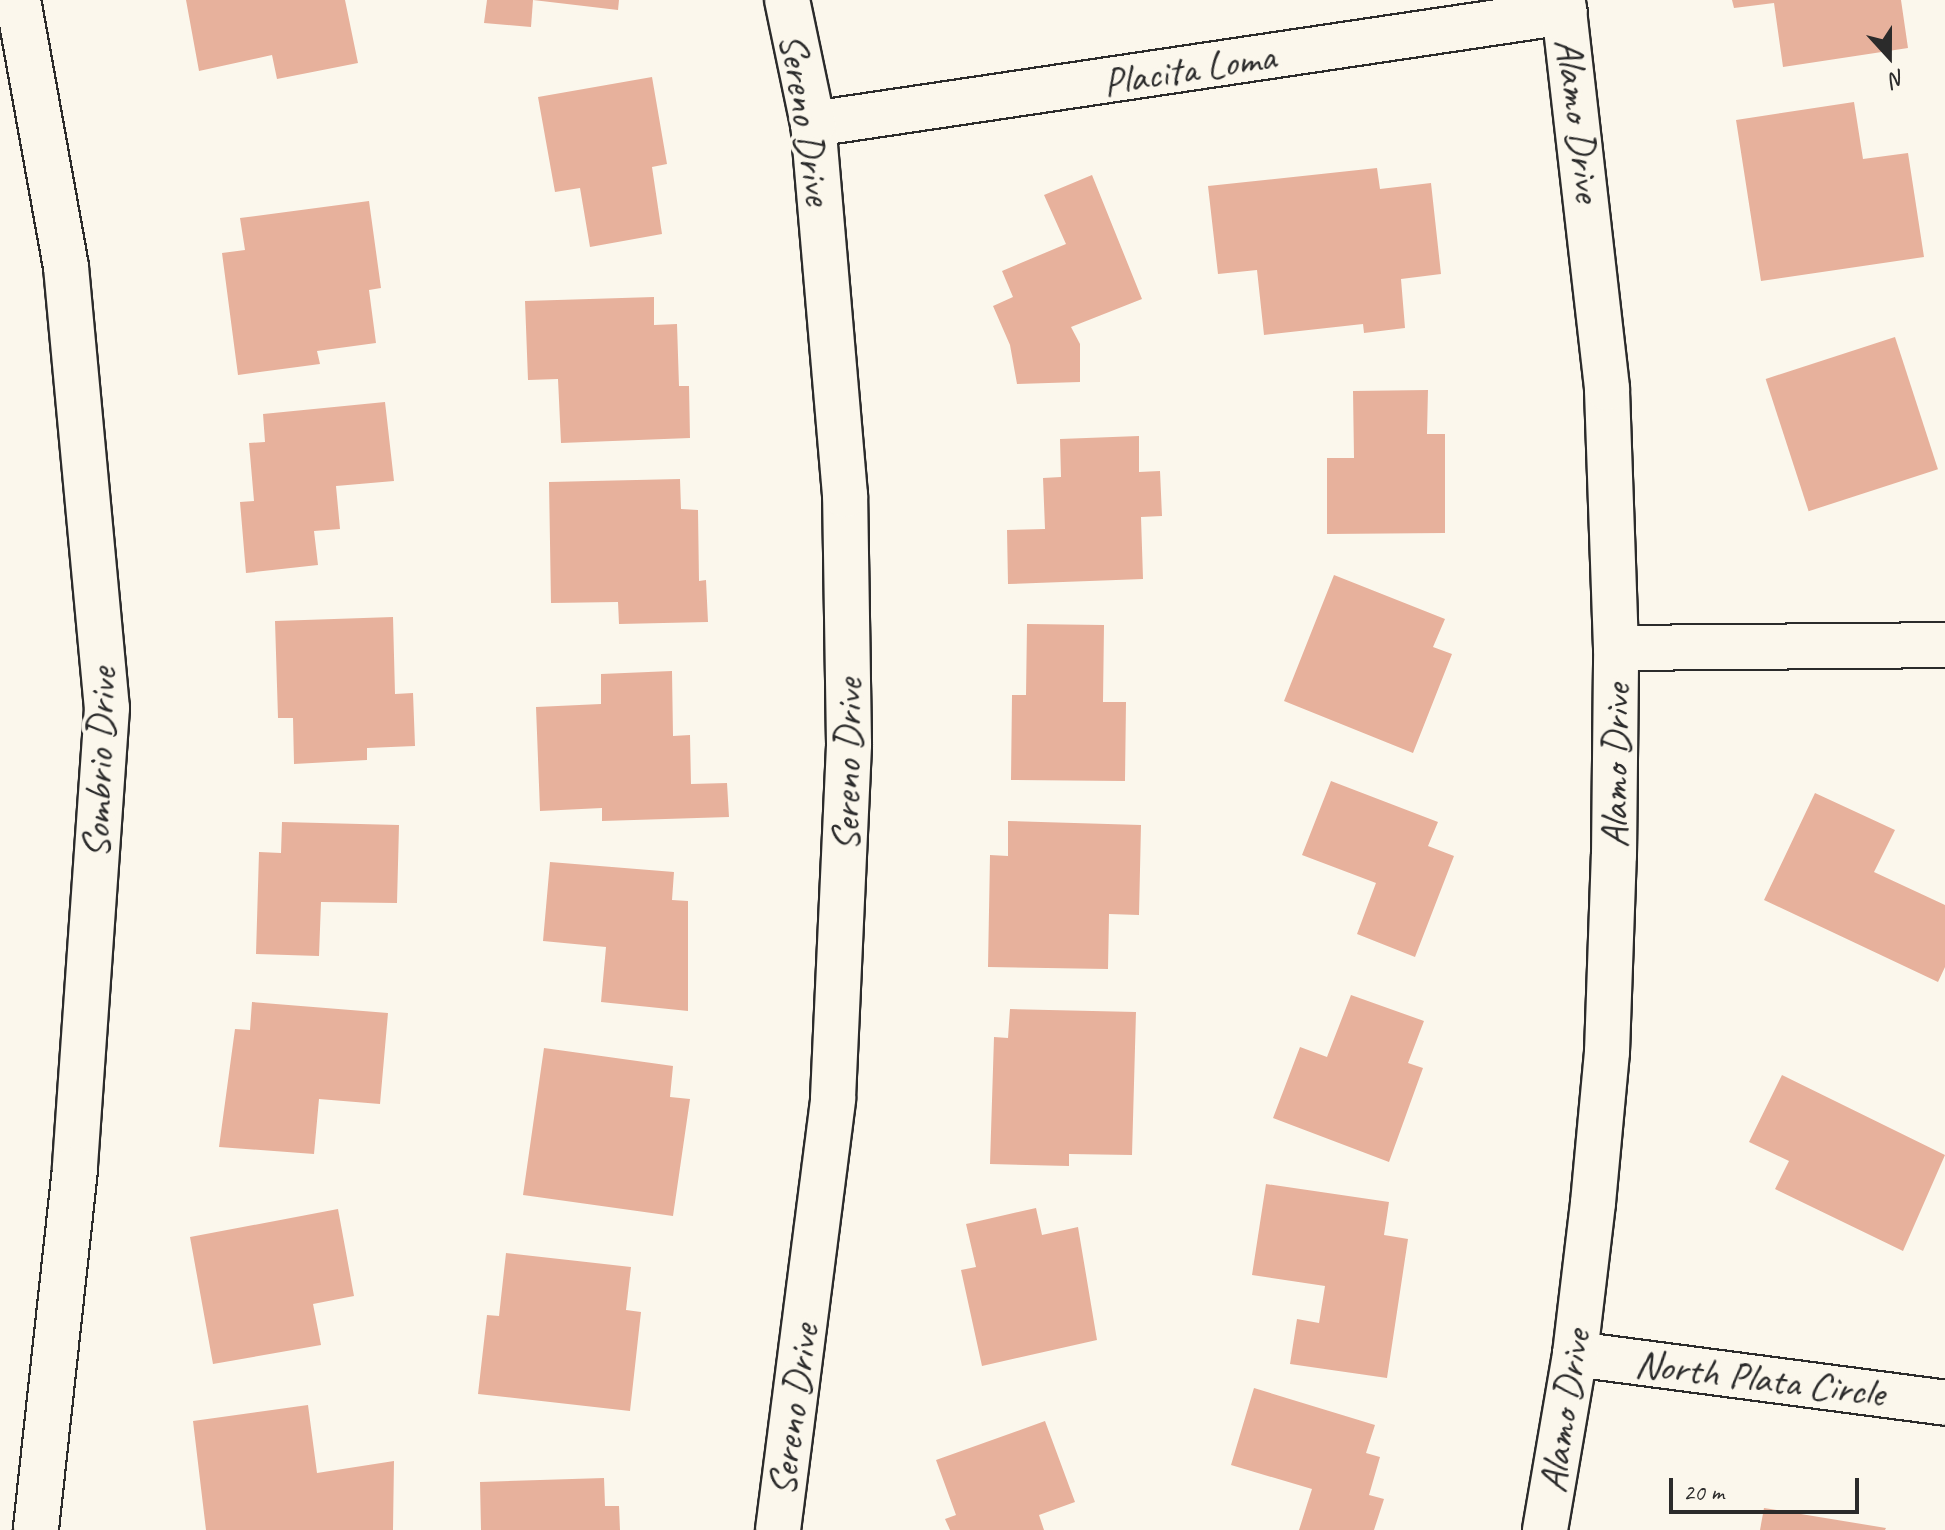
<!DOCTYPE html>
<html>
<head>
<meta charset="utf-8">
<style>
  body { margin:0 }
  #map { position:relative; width:1945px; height:1530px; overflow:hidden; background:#fbf7ec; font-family:Caveat,sans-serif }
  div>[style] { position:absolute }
  .building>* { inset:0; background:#e7b19c; transform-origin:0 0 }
  .roads { filter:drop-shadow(2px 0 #2b2b2b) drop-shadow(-2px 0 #2b2b2b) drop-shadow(0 2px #2b2b2b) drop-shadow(0 -2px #2b2b2b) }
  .street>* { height:44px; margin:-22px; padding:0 22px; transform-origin:22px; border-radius:22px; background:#fbf7ec }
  span { translate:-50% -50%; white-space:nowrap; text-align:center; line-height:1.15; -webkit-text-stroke:8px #fbf7ec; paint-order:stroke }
  .street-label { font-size:40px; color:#2b2b2b }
  .north { position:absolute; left:1849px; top:16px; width:80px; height:80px; -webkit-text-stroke:6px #fbf7ec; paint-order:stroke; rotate:159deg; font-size:22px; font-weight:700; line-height:32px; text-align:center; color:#2b2b2b }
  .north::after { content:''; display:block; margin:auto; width:28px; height:36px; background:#2b2b2b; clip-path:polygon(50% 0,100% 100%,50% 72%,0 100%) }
  .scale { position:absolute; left:1669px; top:1478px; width:190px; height:36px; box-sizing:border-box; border:4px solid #2b2b2b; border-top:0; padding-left:10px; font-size:24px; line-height:28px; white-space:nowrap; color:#2b2b2b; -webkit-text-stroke:6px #fbf7ec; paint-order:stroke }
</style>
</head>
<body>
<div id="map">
  <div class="building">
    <i style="clip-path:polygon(186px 0,345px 0,358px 63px,277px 79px,272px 55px,199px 71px)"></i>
    <i style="clip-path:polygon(487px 0,533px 0,531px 27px,484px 23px)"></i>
    <i style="clip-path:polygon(533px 0,619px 0,618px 10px)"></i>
    <i style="clip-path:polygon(1732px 0,1901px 0,1908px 48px,1783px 67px,1774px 3px,1734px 8px)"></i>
    <i style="clip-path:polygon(652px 77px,667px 164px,652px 167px,662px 234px,590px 247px,580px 188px,555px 192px,538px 97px)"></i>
    <i style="clip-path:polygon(1854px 102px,1863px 159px,1908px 153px,1924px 257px,1761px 281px,1736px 120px)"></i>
    <i style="clip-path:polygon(1377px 168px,1380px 189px,1431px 183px,1441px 274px,1401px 279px,1405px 328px,1364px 333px,1363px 324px,1264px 335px,1257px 270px,1218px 274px,1208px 186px)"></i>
    <i style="clip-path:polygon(1092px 175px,1142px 299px,1071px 327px,1080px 344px,1080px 382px,1017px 384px,1010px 345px,993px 306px,1013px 297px,1002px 271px,1066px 244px,1044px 195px)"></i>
    <i style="clip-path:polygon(369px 201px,381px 288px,369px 290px,376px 343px,317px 351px,320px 364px,238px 375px,222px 253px,245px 250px,240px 218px)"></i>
    <i style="clip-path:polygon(654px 297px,654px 325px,677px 324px,679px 386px,689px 386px,690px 438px,561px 443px,558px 379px,528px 380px,525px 301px)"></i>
    <i style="left:1895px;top:337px;width:139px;height:136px;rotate:72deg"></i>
    <i style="clip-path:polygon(1428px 390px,1427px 434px,1445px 434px,1445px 533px,1327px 534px,1327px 458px,1354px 458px,1353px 391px)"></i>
    <i style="clip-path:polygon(385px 402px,394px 481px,336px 486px,340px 529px,314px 531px,318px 565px,246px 573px,240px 502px,254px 501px,249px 443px,265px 442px,263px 414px)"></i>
    <i style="clip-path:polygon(1139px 436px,1139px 472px,1160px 471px,1162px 516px,1141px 517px,1143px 579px,1008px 584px,1007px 530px,1045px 529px,1043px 478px,1061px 477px,1060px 439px)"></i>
    <i style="clip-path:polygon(680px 479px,681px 509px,698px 510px,699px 581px,706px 580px,708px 622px,619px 624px,618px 602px,551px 603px,549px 482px)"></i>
    <i style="clip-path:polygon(1334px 575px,1445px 619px,1433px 647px,1452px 654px,1413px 753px,1284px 701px)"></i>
    <i style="clip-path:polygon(393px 617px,395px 694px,413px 693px,415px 746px,367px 748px,367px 760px,294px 764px,293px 718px,278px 718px,275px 621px)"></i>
    <i style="clip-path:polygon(1027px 624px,1104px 625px,1103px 702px,1126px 702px,1125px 781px,1011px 780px,1012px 695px,1026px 695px)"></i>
    <i style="clip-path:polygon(672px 671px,673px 736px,690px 735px,691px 784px,727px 783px,729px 817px,602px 821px,602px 808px,540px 811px,536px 707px,601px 704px,601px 674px)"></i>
    <i style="clip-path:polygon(1331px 781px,1438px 822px,1428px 846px,1454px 856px,1415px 957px,1357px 934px,1376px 883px,1302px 855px)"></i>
    <i style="clip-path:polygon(1815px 793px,1895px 830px,1874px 872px,1945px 905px,1945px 967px,1938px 982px,1764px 900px)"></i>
    <i style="clip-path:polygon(1008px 821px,1141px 825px,1139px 915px,1109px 914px,1108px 969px,988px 967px,990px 855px,1008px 856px)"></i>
    <i style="clip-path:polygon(282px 822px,399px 825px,397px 903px,321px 902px,319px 956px,256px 954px,259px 852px,281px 853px)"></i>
    <i style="clip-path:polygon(550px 862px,674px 872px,672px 900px,688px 901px,688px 1011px,601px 1002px,606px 947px,543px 941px)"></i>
    <i style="clip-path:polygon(1351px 995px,1424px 1021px,1408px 1063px,1423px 1068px,1389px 1162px,1273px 1118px,1300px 1047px,1327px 1057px)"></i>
    <i style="clip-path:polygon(252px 1002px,388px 1013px,380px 1104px,319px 1099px,314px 1154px,219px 1147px,235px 1029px,250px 1030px)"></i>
    <i style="clip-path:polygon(1010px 1009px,1136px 1012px,1132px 1155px,1069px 1154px,1069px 1166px,990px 1164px,994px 1037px,1008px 1038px)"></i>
    <i style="clip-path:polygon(544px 1048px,673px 1066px,670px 1097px,690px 1099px,673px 1216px,523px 1195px)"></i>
    <i style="clip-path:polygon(1782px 1075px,1945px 1155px,1903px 1251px,1775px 1189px,1789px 1161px,1749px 1142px)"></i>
    <i style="clip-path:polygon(1266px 1184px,1389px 1202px,1384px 1235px,1408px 1239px,1387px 1378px,1290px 1364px,1297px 1319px,1319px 1323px,1325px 1286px,1252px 1275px)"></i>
    <i style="clip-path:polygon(1036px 1208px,1042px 1235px,1078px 1227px,1097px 1340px,982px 1366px,961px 1270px,976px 1267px,966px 1224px)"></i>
    <i style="clip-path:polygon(338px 1209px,354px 1296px,313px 1304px,321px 1345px,213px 1364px,190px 1237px)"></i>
    <i style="clip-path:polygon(506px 1253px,631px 1267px,626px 1310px,641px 1312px,630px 1411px,478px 1394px,487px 1315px,499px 1316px)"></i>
    <i style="clip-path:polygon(1254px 1388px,1375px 1425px,1366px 1453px,1380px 1457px,1369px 1495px,1384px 1499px,1374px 1530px,1299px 1530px,1312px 1489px,1231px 1465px)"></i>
    <i style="clip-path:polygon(308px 1405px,317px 1473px,394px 1461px,393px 1530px,206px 1530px,193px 1421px)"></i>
    <i style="clip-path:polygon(1045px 1421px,1075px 1502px,1039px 1515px,1044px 1530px,950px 1530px,945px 1519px,956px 1515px,936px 1460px)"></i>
    <i style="clip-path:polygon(604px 1478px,605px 1506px,619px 1506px,620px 1530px,481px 1530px,480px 1482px)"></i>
    <i style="clip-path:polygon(1764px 1508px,1886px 1528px,1885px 1530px,1760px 1530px)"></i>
  </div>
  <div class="roads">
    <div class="street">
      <i style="left:18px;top:0;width:271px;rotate:79.8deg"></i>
      <i style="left:66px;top:267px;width:443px;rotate:84.7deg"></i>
      <i style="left:107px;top:708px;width:462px;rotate:94deg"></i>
      <i style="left:75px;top:1169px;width:363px;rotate:96.2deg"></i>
      <i style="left:813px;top:124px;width:760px;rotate:-8.47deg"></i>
      <i style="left:1616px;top:648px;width:329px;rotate:-0.5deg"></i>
      <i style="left:1575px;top:1354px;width:373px;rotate:7.5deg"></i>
      <i style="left:778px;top:1530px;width:435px;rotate:-82.7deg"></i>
      <i style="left:833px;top:1098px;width:354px;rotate:-87.4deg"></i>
      <i style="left:849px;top:744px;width:249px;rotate:-90.9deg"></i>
      <i style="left:845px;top:495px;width:372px;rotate:-94.9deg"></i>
      <i style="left:813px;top:124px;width:127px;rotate:-101.8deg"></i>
      <i style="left:1545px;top:1530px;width:179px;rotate:-80.3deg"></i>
      <i style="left:1575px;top:1354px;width:152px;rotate:-83.2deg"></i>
      <i style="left:1593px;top:1203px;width:152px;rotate:-84.7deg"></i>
      <i style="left:1607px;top:1052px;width:197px;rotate:-88deg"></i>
      <i style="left:1614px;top:855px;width:207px;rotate:-89.4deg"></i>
      <i style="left:1616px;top:648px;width:260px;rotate:-92deg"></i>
      <i style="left:1607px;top:388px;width:390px;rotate:-96.5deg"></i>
    </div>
  </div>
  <div class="street-label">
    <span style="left:1189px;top:69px;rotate:-9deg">Placita Loma</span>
    <span style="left:806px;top:119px;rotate:81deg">Sereno Drive</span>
    <span style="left:1579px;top:120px;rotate:83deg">Alamo Drive</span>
    <span style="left:99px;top:763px;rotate:-88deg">Sombrio Drive</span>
    <span style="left:847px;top:765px;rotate:-89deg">Sereno Drive</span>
    <span style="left:1615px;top:766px;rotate:-89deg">Alamo Drive</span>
    <span style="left:1760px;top:1378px;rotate:7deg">North Plata Circle</span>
    <span style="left:793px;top:1410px;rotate:-82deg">Sereno Drive</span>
    <span style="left:1564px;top:1411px;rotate:-81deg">Alamo Drive</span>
  </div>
  <div class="north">N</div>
  <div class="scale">20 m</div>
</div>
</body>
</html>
